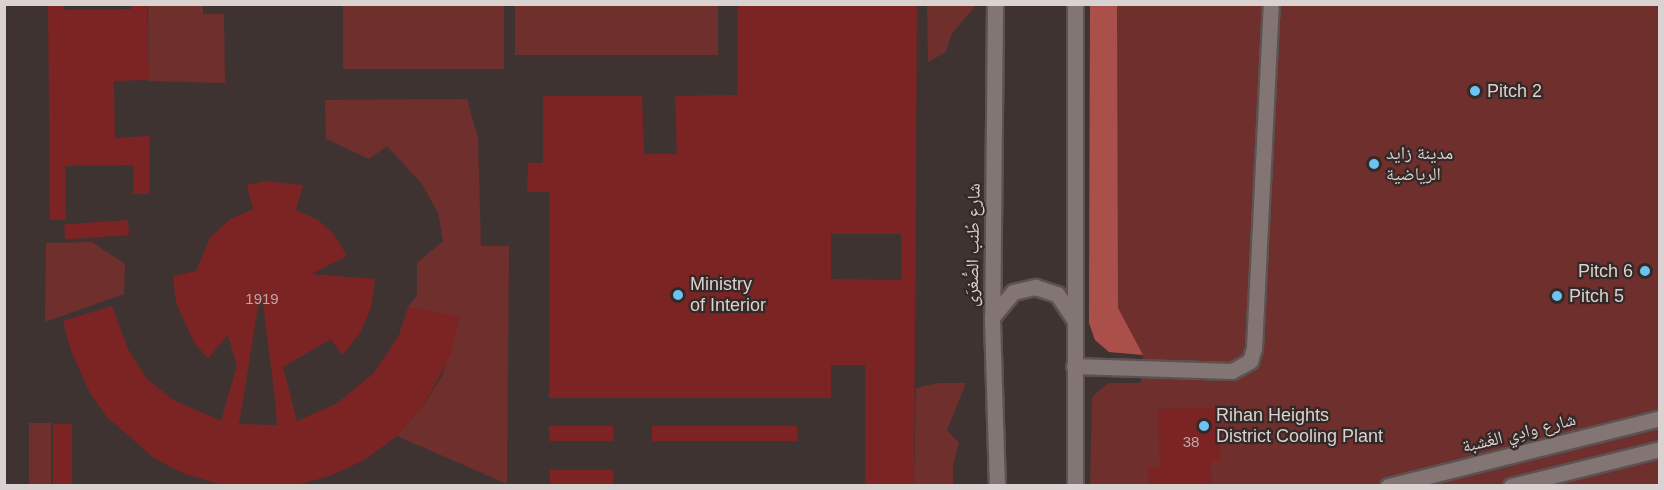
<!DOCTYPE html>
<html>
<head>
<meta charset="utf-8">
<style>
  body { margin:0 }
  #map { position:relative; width:1664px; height:490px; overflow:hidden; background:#3f3332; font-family:Arial,"Noto Naskh Arabic",sans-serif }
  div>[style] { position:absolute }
  .green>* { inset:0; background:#6e2f2d; transform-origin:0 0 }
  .forest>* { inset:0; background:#ab4f4b }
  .building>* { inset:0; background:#7c2424; transform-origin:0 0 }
  .roads { filter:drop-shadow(2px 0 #5c5251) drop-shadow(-2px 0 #5c5251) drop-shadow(0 2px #5c5251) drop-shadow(0 -2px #5c5251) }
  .street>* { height:15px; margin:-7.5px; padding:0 7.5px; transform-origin:7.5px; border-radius:7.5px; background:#827573 }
  .secondary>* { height:15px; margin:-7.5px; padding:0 7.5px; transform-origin:7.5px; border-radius:7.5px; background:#827573 }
  .dots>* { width:16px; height:16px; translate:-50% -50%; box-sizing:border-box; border:3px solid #352928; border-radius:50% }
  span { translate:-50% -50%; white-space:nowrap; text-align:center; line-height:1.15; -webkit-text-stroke:4.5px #352928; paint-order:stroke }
  .number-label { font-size:15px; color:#c2a6a6 }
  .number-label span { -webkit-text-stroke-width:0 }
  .poi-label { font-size:18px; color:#d9d2d1 }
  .left { translate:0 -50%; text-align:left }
  .right { translate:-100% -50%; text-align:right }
  .street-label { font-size:18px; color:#d9d2d1 }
  .frame { position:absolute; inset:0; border:6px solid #d9d2d1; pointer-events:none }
</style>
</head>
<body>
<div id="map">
  <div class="green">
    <i style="clip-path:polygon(148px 5px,203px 5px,203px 14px,224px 14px,225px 83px,149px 81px)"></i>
    <i style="left:343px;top:5px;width:161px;height:64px"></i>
    <i style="left:515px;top:5px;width:203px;height:50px"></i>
    <i style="clip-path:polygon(927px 5px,976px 5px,951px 35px,946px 52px,928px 62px)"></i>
    <i style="clip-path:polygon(1090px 5px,1659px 5px,1659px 485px,1090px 485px,1092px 397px,1108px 383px,1141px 383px,1143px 355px,1109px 352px,1095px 340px,1089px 323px)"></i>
    <i style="clip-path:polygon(467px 99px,478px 138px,481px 246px,509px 246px,507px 484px,397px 436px,424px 405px,442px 376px,460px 318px,408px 307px,417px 295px,417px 263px,443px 241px,438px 213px,422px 184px,387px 146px,369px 159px,326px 139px,325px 100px)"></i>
    <i style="clip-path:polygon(92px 242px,125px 264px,124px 294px,45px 322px,46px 243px)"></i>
    <i style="clip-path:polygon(938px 383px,966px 383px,947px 430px,959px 443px,953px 465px,953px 485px,914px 486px,916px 388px)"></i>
    <i style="left:29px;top:423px;width:22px;height:62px"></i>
  </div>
  <div class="forest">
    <i style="clip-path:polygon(1090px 5px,1117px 5px,1118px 308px,1143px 355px,1109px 352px,1095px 340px,1089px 323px)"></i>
  </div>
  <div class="building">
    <i style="clip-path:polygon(48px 4px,63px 4px,63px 10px,131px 9px,131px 4px,147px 4px,149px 80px,114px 81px,115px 138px,149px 136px,149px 194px,133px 194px,133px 165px,65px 166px,66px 220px,50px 220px)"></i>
    <i style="clip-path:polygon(evenodd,738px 4px,917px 4px,914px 486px,865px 486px,865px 365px,831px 365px,831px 398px,549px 398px,549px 192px,527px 192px,528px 163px,543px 163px,543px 96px,642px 96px,644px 154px,677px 154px,675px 96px,737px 95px,738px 4px,831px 234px,901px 234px,901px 280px,831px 279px,831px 234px)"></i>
    <i style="clip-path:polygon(evenodd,265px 181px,303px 185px,296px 210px,318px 220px,333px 233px,347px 256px,311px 274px,375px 279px,371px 308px,360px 333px,342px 355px,331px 339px,283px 367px,297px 421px,336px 404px,374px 373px,399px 335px,408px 307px,460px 317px,451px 354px,424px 405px,397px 436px,364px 460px,330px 476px,293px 486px,223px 485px,185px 474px,154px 458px,107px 417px,90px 393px,71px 351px,63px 321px,112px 306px,128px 349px,147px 379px,173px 400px,221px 421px,237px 366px,228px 335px,208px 358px,195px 344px,176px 303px,173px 276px,196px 271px,210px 238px,229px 220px,253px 209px,247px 185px,265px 181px,261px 288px,275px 398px,277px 425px,239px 424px,261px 288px)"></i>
    <i style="left:128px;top:220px;width:15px;height:64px;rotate:86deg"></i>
    <i style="clip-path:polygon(1217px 408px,1221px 461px,1210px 461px,1212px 486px,1149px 486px,1148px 468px,1160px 468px,1158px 409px)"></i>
    <i style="left:53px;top:424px;width:19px;height:62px"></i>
    <i style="left:549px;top:426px;width:64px;height:15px"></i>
    <i style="left:652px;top:426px;width:145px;height:15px"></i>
    <i style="left:613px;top:470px;width:15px;height:63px;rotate:90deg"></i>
  </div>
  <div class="roads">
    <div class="street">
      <i style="left:1074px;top:366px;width:158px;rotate:1.8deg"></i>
      <i style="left:1232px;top:371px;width:21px;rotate:-29deg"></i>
      <i style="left:1250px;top:361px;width:14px;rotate:-73deg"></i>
      <i style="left:1254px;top:348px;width:344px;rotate:-87.2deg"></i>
      <i style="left:1388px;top:486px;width:280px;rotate:-14deg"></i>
      <i style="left:1511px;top:486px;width:154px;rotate:-13.9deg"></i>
    </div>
    <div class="secondary">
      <i style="left:995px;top:4px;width:315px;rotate:90.5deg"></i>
      <i style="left:992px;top:319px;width:167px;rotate:88.3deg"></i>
      <i style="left:1075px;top:4px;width:482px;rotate:90deg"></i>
      <i style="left:993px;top:316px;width:31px;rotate:-50deg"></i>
      <i style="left:1013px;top:292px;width:23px;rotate:-13deg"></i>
      <i style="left:1035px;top:287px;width:23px;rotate:18deg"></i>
      <i style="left:1057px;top:294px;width:29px;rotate:56deg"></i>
    </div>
  </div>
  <div class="dots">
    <i style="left:1475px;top:91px;background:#6cc3f2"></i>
    <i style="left:1374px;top:164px;background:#6cc3f2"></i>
    <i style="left:1645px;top:271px;background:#6cc3f2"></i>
    <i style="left:678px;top:295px;background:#6cc3f2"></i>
    <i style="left:1557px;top:296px;background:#6cc3f2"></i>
    <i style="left:1204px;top:426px;background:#6cc3f2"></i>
  </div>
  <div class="number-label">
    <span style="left:262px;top:299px">1919</span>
    <span style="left:1191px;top:442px">38</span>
  </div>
  <div class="poi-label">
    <span class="left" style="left:1487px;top:91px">Pitch 2</span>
    <span class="left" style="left:1386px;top:164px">مدينة زايد<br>الرياضية</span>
    <span class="right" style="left:1633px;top:271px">Pitch 6</span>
    <span class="left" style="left:690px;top:295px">Ministry<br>of Interior</span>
    <span class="left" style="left:1569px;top:296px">Pitch 5</span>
    <span class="left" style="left:1216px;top:426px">Rihan Heights<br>District Cooling Plant</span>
  </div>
  <div class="street-label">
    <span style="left:973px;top:245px;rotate:-89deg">شارع طُنب الصُّغرَى</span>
    <span style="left:1519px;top:433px;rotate:-14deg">شارع وادِي الغَشبة</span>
  </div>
  <div class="frame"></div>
</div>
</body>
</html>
